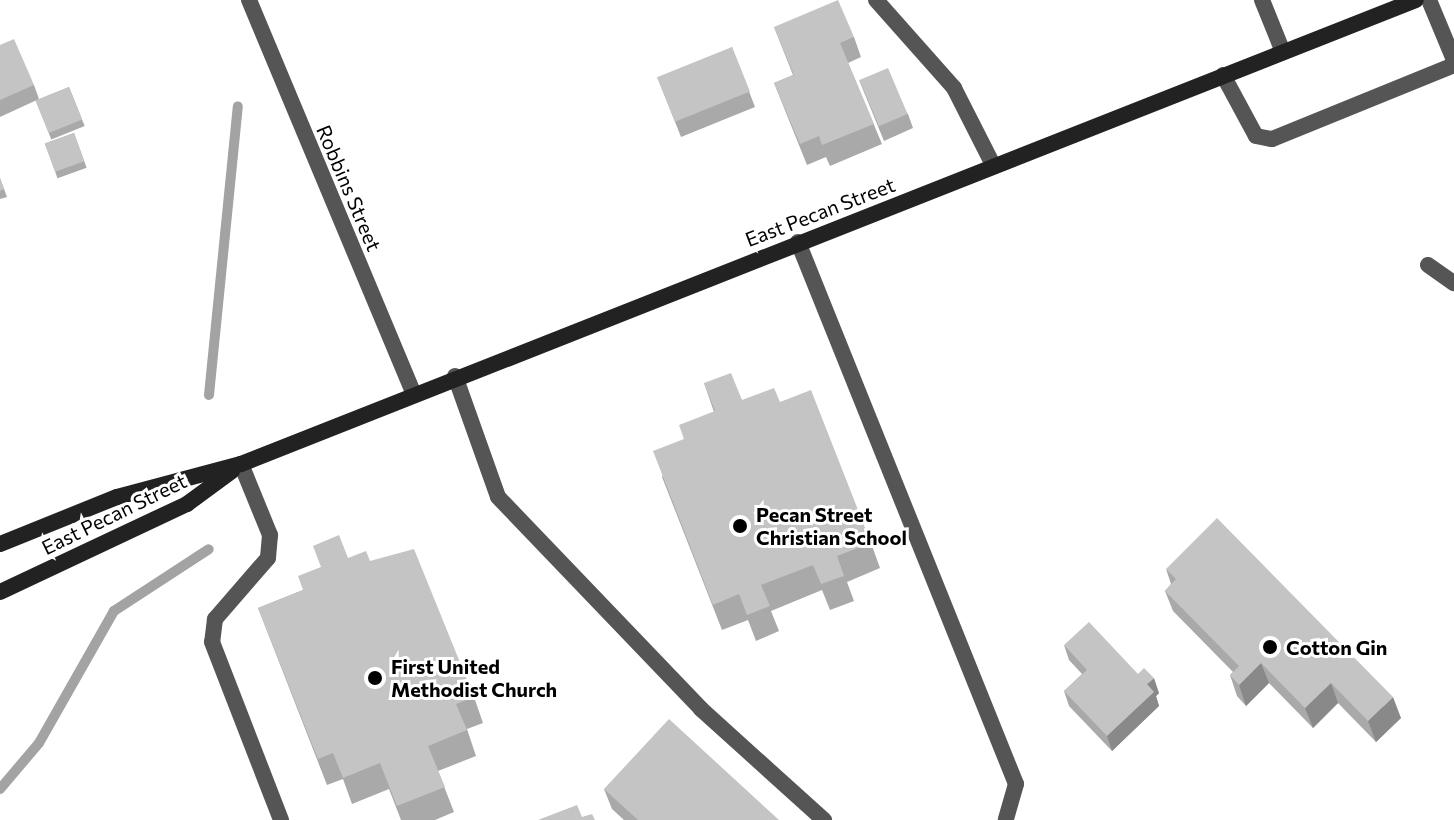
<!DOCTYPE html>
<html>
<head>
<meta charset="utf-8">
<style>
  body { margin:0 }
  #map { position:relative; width:1454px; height:820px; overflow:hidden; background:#fff; font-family:Commissioner,sans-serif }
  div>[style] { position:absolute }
  .stream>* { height:10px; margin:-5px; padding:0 5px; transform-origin:5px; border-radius:5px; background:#a3a3a3 }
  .service>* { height:16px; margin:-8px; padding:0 8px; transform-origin:8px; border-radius:8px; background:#555 }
  .minor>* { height:16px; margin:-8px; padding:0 8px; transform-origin:8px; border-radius:8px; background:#555 }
  .secondary>* { height:16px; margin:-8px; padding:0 8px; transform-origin:8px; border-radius:8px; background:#222 }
  .wall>* { inset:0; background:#a9a9a9; transform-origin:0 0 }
  .shaded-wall>* { inset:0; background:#898989 }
  .building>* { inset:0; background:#c4c4c4; transform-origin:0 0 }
  .dots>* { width:22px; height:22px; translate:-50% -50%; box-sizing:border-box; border:4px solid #fff; border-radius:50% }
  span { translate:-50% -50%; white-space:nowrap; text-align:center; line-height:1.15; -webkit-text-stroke:6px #fff; paint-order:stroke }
  .street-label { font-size:20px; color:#000 }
  .poi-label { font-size:20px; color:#000; font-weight:700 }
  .left { translate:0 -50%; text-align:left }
</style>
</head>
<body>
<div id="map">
  <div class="stream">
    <i style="left:209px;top:395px;width:290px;rotate:-84.3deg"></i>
    <i style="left:0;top:789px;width:60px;rotate:-49.7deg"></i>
    <i style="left:39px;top:743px;width:152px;rotate:-60.4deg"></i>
    <i style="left:114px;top:611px;width:113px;rotate:-33.1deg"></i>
  </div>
  <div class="service">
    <i style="left:1429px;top:0;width:65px;rotate:67.4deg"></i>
    <i style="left:1223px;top:75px;width:69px;rotate:61.6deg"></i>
    <i style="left:1256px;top:136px;width:16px;rotate:11deg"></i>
    <i style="left:1272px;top:139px;width:196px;rotate:-22.1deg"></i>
    <i style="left:798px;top:242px;width:584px;rotate:68.09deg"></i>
    <i style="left:1016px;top:784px;width:37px;rotate:106deg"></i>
    <i style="left:1428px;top:265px;width:32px;rotate:35deg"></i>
    <i style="left:455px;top:376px;width:128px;rotate:70.4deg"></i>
    <i style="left:498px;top:497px;width:294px;rotate:46.2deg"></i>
    <i style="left:701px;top:709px;width:166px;rotate:42.1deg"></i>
    <i style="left:241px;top:464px;width:77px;rotate:67.8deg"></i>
    <i style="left:270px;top:535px;width:23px;rotate:95deg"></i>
    <i style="left:268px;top:558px;width:81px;rotate:131deg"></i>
    <i style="left:215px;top:619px;width:23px;rotate:97deg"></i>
    <i style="left:212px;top:642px;width:191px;rotate:68.8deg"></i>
  </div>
  <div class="minor">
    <i style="left:249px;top:0;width:425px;rotate:67.3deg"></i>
    <i style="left:876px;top:0;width:118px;rotate:48.4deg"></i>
    <i style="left:954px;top:88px;width:86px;rotate:63.1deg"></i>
    <i style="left:1262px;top:0;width:56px;rotate:68deg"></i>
  </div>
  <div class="secondary">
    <i style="left:0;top:544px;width:126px;rotate:-21.9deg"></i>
    <i style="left:117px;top:497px;width:128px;rotate:-14.9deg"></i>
    <i style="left:241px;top:464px;width:1263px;rotate:-21.55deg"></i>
    <i style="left:0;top:592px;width:207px;rotate:-25.2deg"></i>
    <i style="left:187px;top:504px;width:56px;rotate:-36.3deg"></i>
  </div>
  <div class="wall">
    <i style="clip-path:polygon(774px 27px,854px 37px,861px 57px,848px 63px,882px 144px,830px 166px,826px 157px,807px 165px,774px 83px,793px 75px)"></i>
    <i style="clip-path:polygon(0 45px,34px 85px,39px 99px,0 117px)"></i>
    <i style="clip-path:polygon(732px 47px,755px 107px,681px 137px,663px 91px)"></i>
    <i style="clip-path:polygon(859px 80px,908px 114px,913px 128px,884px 141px)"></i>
    <i style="left:69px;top:87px;width:42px;height:36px;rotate:68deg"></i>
    <i style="left:74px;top:133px;width:37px;height:31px;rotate:70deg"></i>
    <i style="clip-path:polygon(0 178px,7px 197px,0 199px)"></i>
    <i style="clip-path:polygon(704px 383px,742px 400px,780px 402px,871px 543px,880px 568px,847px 582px,854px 601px,830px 610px,822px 590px,771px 611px,779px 631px,756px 641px,748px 620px,722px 630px,662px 477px,684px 439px,714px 412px)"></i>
    <i style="clip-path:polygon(348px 558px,370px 561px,474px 697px,483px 723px,467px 729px,476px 756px,438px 771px,454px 812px,435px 820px,401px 820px,389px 789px,352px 804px,343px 779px,327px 785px,258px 608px,303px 590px)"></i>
    <i style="clip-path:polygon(1166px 569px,1401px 718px,1376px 742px,1338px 703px,1313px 728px,1269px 683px,1246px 706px,1237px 696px,1230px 675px,1233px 672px,1173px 611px,1165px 591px,1171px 584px)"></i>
    <i style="clip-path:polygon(1064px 645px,1138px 674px,1159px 693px,1156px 696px,1159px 706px,1112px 751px,1069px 706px,1064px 691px,1082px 674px,1069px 660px)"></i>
    <i style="clip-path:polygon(604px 789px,779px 820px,624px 820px,612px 809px)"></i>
  </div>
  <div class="shaded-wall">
    <i style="clip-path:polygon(1261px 663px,1269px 683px,1246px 706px,1239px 685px)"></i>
    <i style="clip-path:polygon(1154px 678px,1159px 693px,1156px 696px,1159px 706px,1112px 751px,1107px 736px,1147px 684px)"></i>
    <i style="clip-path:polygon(1331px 683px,1338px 703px,1313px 728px,1305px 708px)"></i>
    <i style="clip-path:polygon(1393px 697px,1401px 718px,1376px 742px,1368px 721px)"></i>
  </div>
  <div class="building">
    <i style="clip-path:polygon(838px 0,854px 37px,840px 43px,874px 124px,822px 145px,819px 136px,800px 144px,774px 83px,794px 75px,774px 27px)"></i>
    <i style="clip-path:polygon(14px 39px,34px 85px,0 100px,0 45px)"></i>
    <i style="left:732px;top:47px;width:48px;height:81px;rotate:68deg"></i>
    <i style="left:888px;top:68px;width:50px;height:31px;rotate:67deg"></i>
    <i style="left:69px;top:87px;width:35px;height:36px;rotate:68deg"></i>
    <i style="left:74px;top:133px;width:30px;height:31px;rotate:70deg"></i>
    <i style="clip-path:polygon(0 178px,4px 189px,0 191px)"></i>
    <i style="clip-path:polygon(731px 373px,742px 400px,774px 388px,780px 402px,811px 390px,871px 543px,837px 556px,844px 576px,821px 584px,813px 565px,761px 585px,770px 606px,747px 615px,739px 594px,713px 605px,653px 451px,684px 439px,679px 425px,715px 411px,704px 383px)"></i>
    <i style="clip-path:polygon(1217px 518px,1393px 697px,1368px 721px,1331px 683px,1305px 708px,1261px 663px,1239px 685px,1230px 675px,1239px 666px,1165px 591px,1176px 579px,1166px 569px)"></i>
    <i style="clip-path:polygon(339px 535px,348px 558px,366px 551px,370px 561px,414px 549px,474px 697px,456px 704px,467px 730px,428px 746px,445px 787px,397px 806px,380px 763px,343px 778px,333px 753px,318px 759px,258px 608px,303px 590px,298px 576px,321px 567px,313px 546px)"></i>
    <i style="clip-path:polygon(1089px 622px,1138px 674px,1144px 668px,1154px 678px,1147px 684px,1154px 692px,1107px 736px,1064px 691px,1087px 670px,1064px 645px)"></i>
    <i style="clip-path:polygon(669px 719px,779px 820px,638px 820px,604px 789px)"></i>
    <i style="clip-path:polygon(577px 805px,582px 817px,592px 814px,595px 820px,538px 820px)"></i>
  </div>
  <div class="dots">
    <i style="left:740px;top:526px;background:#000"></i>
    <i style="left:1270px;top:647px;background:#000"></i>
    <i style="left:375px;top:678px;background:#000"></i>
  </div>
  <div class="street-label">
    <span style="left:349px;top:188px;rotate:67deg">Robbins Street</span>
    <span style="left:820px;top:212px;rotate:-21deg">East Pecan Street</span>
    <span style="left:114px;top:514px;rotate:-26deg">East Pecan Street</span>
  </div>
  <div class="poi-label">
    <span class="left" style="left:756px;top:526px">Pecan Street<br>Christian School</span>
    <span class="left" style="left:1286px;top:647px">Cotton Gin</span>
    <span class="left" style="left:391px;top:678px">First United<br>Methodist Church</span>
  </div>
</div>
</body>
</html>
